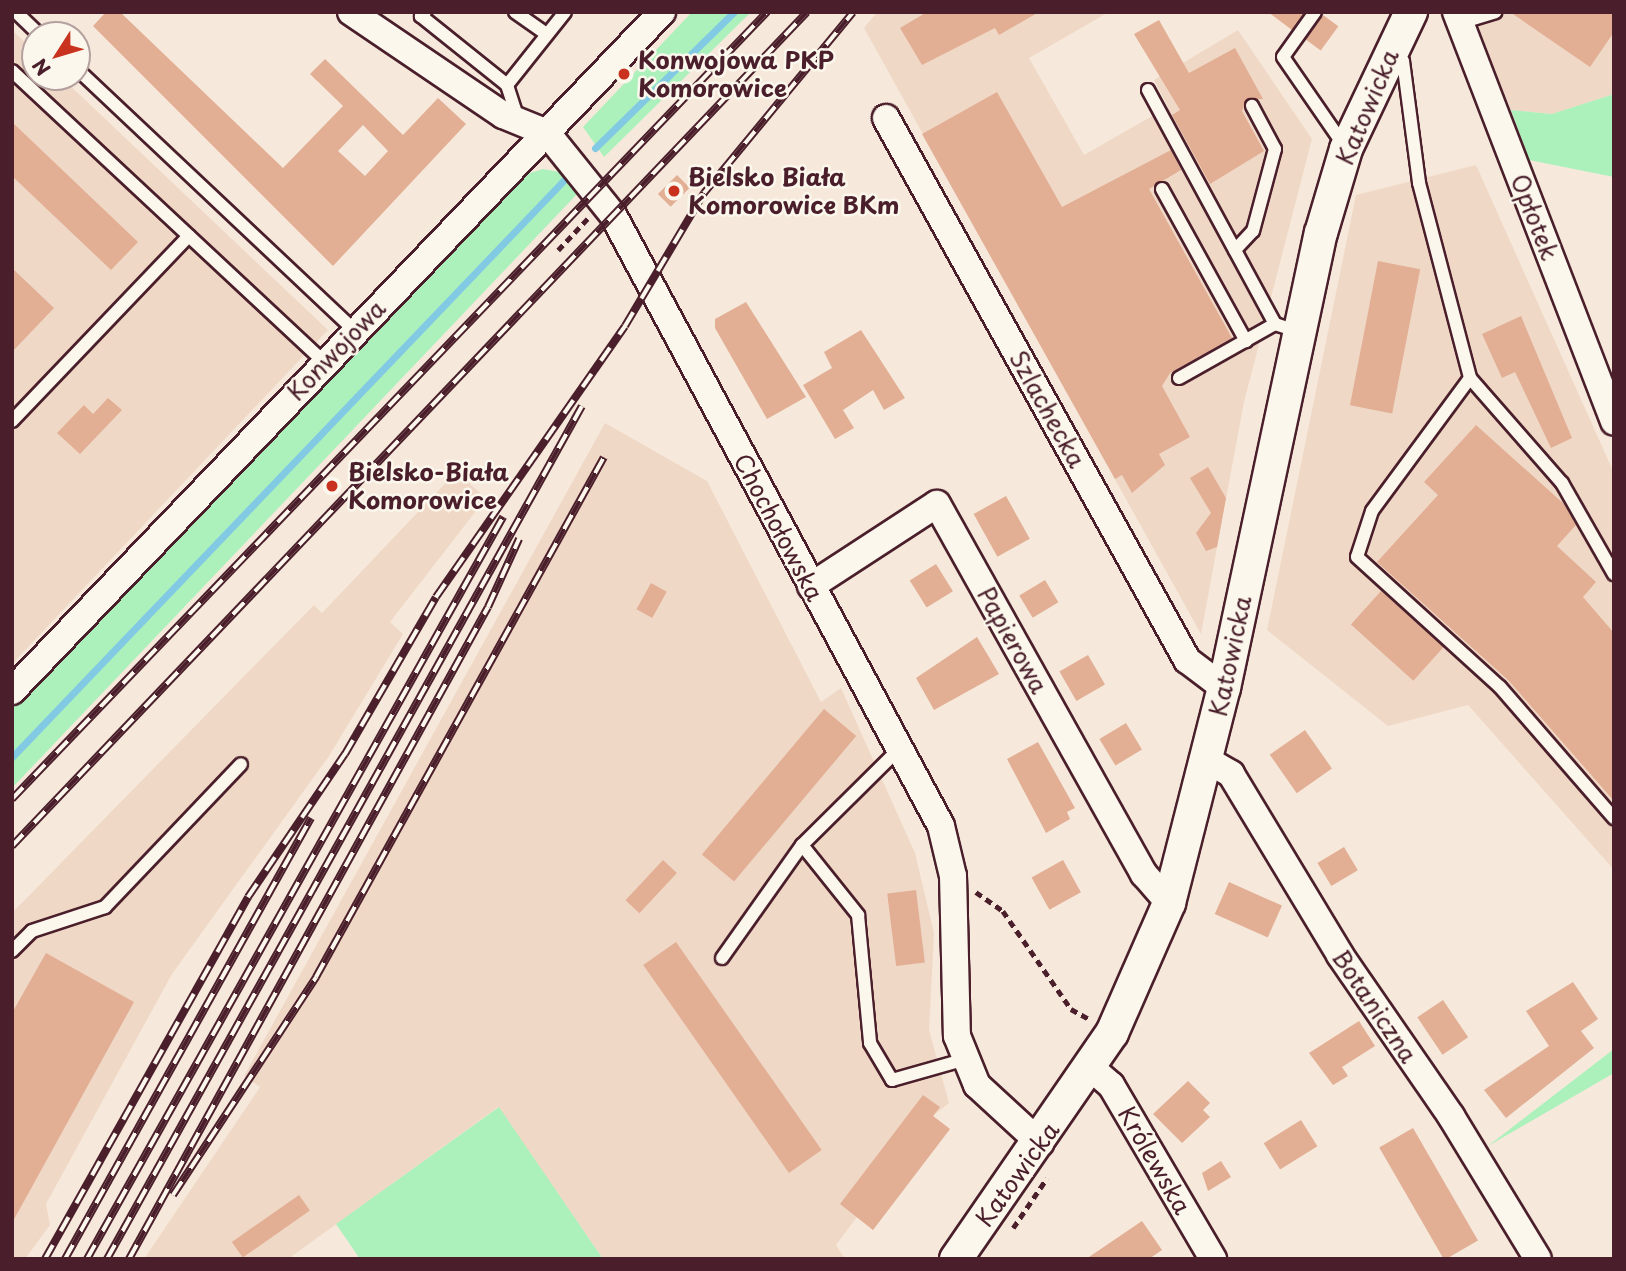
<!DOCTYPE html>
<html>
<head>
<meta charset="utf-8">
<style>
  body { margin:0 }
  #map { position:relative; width:1626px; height:1271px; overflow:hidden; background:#f6e9db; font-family:"Playpen Sans",sans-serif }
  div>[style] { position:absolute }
  .built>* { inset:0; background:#f0d8c6 }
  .green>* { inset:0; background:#acf1bc }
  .stream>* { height:7px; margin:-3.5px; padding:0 3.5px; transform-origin:3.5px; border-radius:3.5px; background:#82cae3 }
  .building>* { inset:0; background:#e2af95; transform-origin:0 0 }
  .path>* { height:4.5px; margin-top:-2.25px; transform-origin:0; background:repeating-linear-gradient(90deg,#4a1f2b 0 7px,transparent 0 12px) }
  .roads { filter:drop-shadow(2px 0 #4a1f2b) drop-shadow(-2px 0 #4a1f2b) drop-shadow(0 2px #4a1f2b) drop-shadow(0 -2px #4a1f2b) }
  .service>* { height:12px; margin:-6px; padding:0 6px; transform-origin:6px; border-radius:6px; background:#fbf7ec }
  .minor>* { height:26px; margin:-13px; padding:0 13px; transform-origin:13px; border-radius:13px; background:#fbf7ec }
  .tertiary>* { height:32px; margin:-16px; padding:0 16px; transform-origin:16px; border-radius:16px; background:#fbf7ec }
  .rail>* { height:8px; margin-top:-4px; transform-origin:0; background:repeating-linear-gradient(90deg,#fbf7ec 0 16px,#4a1f2b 0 32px); box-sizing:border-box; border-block:2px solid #4a1f2b }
  .dots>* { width:19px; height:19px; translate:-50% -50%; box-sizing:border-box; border:4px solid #fbf7ec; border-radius:50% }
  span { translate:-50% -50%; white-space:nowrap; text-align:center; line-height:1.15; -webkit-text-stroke:5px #fbf7ec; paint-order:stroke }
  .poi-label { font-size:24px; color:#4a1f2b; font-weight:700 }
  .left { translate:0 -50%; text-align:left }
  .street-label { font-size:24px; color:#4a1f2b }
  .frame { position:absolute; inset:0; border:14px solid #4a1f2b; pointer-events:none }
  .north { position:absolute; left:21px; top:21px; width:70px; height:70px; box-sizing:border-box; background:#fbf7ec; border:2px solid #b4a19f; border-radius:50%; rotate:233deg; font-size:19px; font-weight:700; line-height:28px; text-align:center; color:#4a1f2b }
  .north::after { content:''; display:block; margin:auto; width:24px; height:32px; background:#c8321e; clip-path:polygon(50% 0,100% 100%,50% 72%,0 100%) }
</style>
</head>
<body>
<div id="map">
  <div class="built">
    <i style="clip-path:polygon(877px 12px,1109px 12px,1029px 58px,1084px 155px,1168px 107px,1154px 80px,1238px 30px,1312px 139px,1244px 402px,1201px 634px,864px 28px)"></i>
    <i style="clip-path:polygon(1470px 12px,1614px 12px,1614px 94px,1552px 114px,1511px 110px)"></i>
    <i style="clip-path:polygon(12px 30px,35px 52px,35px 77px,61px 77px,328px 330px,12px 664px)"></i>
    <i style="clip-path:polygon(1476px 165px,1614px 473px,1614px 870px,1468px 705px,1388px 726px,1267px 630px,1356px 195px)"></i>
    <i style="clip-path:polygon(605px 423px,707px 481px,821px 702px,841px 688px,915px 853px,934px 933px,929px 1030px,949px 1103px,933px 1116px,950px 1129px,873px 1230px,857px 1217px,836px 1245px,845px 1259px,603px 1259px,498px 1107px,288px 1259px,144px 1259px,260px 1087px,244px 1076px)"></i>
    <i style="clip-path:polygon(456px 472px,486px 498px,390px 622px,403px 634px,329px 756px,172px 974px,46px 1204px,50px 1225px,25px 1259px,12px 1259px,12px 913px,251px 669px,314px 605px,322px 613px)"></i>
  </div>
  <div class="green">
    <i style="clip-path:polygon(692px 12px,751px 12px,604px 157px,583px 127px)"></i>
    <i style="clip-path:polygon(1614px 94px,1614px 177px,1529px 160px,1511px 110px,1552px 114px)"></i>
    <i style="clip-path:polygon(543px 169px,559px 172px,578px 193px,12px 788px,12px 709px,520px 176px)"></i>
    <i style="clip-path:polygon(1614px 1049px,1614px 1073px,1488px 1146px)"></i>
    <i style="clip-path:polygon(499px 1107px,603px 1259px,360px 1259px,336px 1224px)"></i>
  </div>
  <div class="stream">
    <i style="left:595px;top:148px;width:194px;rotate:-44.4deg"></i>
    <i style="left:12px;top:757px;width:797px;rotate:-46.27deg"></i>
  </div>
  <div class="building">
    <i style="clip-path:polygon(evenodd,106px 12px,120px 12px,283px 168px,343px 106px,310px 74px,325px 59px,403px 135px,438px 98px,466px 124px,333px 266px,93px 26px,106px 12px,363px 125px,388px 151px,365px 176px,338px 151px,363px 125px)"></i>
    <i style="clip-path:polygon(927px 12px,1039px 12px,999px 35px,995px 28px,922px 65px,900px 28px)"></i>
    <i style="clip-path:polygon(1268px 12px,1304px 12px,1292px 30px)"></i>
    <i style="clip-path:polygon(1510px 12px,1614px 12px,1614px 32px,1590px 67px)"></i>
    <i style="left:1323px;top:15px;width:19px;height:30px;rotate:36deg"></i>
    <i style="clip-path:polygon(1159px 20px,1189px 73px,1235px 48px,1263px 99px,1247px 99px,1242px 111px,1264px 151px,1210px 184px,1172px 115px,1180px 110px,1134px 34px)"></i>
    <i style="clip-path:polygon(997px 92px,1062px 207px,1171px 150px,1181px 170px,1149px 189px,1232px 338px,1170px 373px,1162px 386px,1190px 437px,1159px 454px,1165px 465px,1132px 493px,1122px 475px,1115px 479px,922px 134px)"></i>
    <i style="clip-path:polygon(12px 122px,138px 242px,111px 270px,12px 176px)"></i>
    <i style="left:677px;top:175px;width:18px;height:27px;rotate:45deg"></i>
    <i style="left:1378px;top:261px;width:43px;height:147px;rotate:11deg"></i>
    <i style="clip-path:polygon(12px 268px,54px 308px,12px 352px)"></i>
    <i style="clip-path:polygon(746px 302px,806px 397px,767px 419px,715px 328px,715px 319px)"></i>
    <i style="clip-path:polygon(1521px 316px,1572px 438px,1551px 448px,1515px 372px,1502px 378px,1482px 334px)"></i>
    <i style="clip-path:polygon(861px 330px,905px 398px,884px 410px,873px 390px,843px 410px,854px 428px,835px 439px,803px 385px,832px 368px,824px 352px)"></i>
    <i style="clip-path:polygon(108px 398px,122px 410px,80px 454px,57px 433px,84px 405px,93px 414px)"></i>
    <i style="clip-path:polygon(1476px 425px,1564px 504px,1576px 525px,1557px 546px,1596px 582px,1583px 597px,1614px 633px,1614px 801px,1508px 680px,1377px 562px,1438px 495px,1424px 482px)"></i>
    <i style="clip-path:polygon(1208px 467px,1226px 498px,1217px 547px,1206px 551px,1196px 533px,1211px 513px,1190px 478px)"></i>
    <i style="left:1006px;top:496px;width:49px;height:37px;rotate:61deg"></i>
    <i style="left:936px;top:564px;width:32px;height:31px;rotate:58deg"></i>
    <i style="left:1045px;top:580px;width:26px;height:30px;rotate:59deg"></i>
    <i style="left:651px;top:583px;width:18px;height:30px;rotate:29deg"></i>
    <i style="left:1381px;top:591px;width:84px;height:45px;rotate:42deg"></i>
    <i style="clip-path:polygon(977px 637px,999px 674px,934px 710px,916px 678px)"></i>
    <i style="left:1088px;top:655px;width:34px;height:33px;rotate:60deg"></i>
    <i style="left:824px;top:709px;width:42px;height:190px;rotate:40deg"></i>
    <i style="left:1126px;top:723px;width:31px;height:31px;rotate:59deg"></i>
    <i style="left:1305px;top:730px;width:47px;height:43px;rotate:55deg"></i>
    <i style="clip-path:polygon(1038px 742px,1075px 808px,1067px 812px,1070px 819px,1046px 833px,1007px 759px)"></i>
    <i style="left:1344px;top:847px;width:27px;height:31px;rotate:59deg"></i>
    <i style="left:663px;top:860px;width:19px;height:55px;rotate:43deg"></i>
    <i style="left:1063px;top:860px;width:37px;height:36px;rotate:61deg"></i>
    <i style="left:1229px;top:882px;width:58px;height:35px;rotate:24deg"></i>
    <i style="left:916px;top:890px;width:73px;height:29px;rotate:83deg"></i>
    <i style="left:676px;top:942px;width:254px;height:40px;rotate:55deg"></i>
    <i style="clip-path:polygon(46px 953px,134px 1002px,12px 1223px,12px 1013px)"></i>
    <i style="clip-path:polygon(1573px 982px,1598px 1019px,1581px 1031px,1594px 1048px,1506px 1118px,1484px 1090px,1549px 1046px,1526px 1011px)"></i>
    <i style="left:1443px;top:1000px;width:45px;height:31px;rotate:56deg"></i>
    <i style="clip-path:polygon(1359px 1021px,1375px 1046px,1342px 1067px,1348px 1076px,1333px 1085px,1309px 1053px)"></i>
    <i style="clip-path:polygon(1188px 1081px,1210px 1103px,1203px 1110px,1210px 1117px,1182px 1143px,1153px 1114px)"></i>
    <i style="clip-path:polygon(923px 1095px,940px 1107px,933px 1116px,950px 1129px,873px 1230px,840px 1204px)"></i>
    <i style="left:1301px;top:1120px;width:31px;height:44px;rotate:58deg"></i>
    <i style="left:1413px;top:1128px;width:130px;height:39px;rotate:60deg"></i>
    <i style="clip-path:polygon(1221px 1161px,1231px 1177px,1208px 1191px,1202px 1173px)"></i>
    <i style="left:299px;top:1195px;width:19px;height:82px;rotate:55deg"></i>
    <i style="clip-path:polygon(1142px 1221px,1162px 1250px,1149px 1259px,1086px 1259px)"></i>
  </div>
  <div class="path">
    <i style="left:558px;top:250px;width:44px;rotate:-46.8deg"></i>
    <i style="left:976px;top:892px;width:33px;rotate:35deg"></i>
    <i style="left:1003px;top:911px;width:119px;rotate:55.2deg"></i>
    <i style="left:1071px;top:1009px;width:21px;rotate:29deg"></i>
    <i style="left:1013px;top:1228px;width:60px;rotate:-55.8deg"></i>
  </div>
  <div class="roads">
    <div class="service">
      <i style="left:16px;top:12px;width:33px;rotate:44deg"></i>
      <i style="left:425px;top:12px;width:6px;rotate:135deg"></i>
      <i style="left:421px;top:16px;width:110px;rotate:38.7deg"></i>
      <i style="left:515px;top:12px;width:37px;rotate:35deg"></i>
      <i style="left:1315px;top:12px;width:55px;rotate:125.4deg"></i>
      <i style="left:1283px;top:57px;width:109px;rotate:55.4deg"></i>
      <i style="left:1460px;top:23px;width:37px;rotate:-17deg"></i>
      <i style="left:1394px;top:54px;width:11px;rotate:38deg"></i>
      <i style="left:1403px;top:61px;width:123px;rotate:82.5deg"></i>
      <i style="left:1419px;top:183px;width:202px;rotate:75.3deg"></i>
      <i style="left:1470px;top:378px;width:140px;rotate:48.8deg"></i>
      <i style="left:1562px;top:483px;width:105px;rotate:60.3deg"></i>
      <i style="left:77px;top:69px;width:382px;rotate:43.3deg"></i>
      <i style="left:12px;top:71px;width:427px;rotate:43deg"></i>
      <i style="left:1148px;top:90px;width:266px;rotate:61.5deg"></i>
      <i style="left:1275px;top:324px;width:23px;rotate:18deg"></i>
      <i style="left:518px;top:119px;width:36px;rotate:-108deg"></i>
      <i style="left:507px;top:85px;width:93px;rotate:-51.5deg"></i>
      <i style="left:1162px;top:189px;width:174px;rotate:61.1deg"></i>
      <i style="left:1235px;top:250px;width:26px;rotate:-47deg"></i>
      <i style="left:1253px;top:231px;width:85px;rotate:-75deg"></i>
      <i style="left:1275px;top:149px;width:49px;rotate:-118.1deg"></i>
      <i style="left:1179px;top:378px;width:110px;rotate:-29.4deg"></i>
      <i style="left:1470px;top:378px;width:165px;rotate:126.4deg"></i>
      <i style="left:1372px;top:511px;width:48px;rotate:108.1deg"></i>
      <i style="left:1357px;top:557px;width:193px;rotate:42.3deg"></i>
      <i style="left:1500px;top:687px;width:174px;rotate:49deg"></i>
      <i style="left:12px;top:421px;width:256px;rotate:-46.3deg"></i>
      <i style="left:899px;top:749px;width:136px;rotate:135.3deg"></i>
      <i style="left:802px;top:845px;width:90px;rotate:51.3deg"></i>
      <i style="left:858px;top:915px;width:129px;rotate:84.6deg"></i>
      <i style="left:870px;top:1043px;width:43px;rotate:59.3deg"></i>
      <i style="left:892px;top:1080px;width:77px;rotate:-15.8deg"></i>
      <i style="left:12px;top:951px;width:28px;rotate:-45deg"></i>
      <i style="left:32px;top:931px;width:77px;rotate:-18.2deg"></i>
      <i style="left:105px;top:907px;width:197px;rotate:-46.4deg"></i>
      <i style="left:722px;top:958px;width:138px;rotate:-54.7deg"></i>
    </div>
    <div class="minor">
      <i style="left:351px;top:12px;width:184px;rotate:34.1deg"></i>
      <i style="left:503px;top:115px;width:48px;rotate:22.2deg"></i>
      <i style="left:547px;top:133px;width:105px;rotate:51.2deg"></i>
      <i style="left:613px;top:215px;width:693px;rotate:61.77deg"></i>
      <i style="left:941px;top:826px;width:51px;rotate:76.5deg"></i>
      <i style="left:953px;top:876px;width:160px;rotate:88.6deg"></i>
      <i style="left:957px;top:1036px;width:53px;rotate:67.8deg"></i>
      <i style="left:977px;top:1085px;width:86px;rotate:42.6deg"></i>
      <i style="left:1456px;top:12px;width:439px;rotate:68.9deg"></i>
      <i style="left:886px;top:118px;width:620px;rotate:60.95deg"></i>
      <i style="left:1187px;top:660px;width:46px;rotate:37.1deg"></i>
      <i style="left:811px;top:586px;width:150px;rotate:-33.1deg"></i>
      <i style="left:937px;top:504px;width:424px;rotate:60.8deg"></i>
      <i style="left:1144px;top:874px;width:38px;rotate:49deg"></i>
      <i style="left:12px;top:691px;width:940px;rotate:-46.25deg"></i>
      <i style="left:1207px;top:760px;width:28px;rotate:30deg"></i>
      <i style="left:1231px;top:774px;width:211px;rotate:58.9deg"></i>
      <i style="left:1340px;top:955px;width:196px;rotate:55.4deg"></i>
      <i style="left:1451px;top:1116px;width:167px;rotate:58.7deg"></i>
      <i style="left:1090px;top:1067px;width:28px;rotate:41deg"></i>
      <i style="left:1111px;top:1085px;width:202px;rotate:59.6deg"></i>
    </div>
    <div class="tertiary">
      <i style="left:956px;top:1259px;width:275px;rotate:-55.4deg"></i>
      <i style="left:1112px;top:1033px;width:142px;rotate:-66.3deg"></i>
      <i style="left:1169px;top:903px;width:222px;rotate:-75.7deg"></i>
      <i style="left:1224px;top:688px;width:465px;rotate:-78deg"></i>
      <i style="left:1321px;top:233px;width:88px;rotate:-73.4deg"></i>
      <i style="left:1346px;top:149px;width:152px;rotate:-64.6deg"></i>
    </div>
  </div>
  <div class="rail">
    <i style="left:12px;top:799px;width:1091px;rotate:-46.19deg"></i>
    <i style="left:12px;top:846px;width:1152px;rotate:-46.37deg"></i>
    <i style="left:173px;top:1195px;width:261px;rotate:-56.7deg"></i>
    <i style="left:316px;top:977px;width:594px;rotate:-61.02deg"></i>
    <i style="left:45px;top:1259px;width:415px;rotate:-60.7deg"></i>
    <i style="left:248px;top:897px;width:173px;rotate:-55.9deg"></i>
    <i style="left:345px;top:754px;width:181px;rotate:-59.9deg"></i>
    <i style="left:436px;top:597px;width:330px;rotate:-55.1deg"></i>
    <i style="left:625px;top:326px;width:155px;rotate:-59.3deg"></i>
    <i style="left:704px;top:193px;width:234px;rotate:-50.5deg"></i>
    <i style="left:65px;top:1259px;width:505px;rotate:-60.85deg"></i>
    <i style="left:87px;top:1259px;width:851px;rotate:-60.72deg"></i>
    <i style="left:107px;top:1259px;width:976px;rotate:-60.89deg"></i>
    <i style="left:129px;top:1259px;width:744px;rotate:-61.16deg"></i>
    <i style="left:488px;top:607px;width:75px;rotate:-65.5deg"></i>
  </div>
  <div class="dots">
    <i style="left:624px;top:74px;background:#c8321e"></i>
    <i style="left:674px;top:191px;background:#c8321e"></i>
    <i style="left:332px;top:486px;background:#c8321e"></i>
  </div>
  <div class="poi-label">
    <span class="left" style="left:638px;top:74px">Konwojowa PKP<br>Komorowice</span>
    <span class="left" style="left:688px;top:191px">Bielsko Biała<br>Komorowice BKm</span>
    <span class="left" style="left:348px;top:486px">Bielsko-Biała<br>Komorowice</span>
  </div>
  <div class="street-label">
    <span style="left:1367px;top:107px;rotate:-67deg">Katowicka</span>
    <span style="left:1535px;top:217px;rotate:69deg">Opłotek</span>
    <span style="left:336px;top:350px;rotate:-46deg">Konwojowa</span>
    <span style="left:1048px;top:409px;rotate:61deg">Szlachecka</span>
    <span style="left:779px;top:527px;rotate:62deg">Chochołowska</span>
    <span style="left:1013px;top:640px;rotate:61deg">Papierowa</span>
    <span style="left:1230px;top:656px;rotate:-78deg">Katowicka</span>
    <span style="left:1375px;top:1006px;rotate:56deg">Botaniczna</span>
    <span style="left:1155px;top:1160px;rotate:60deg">Królewska</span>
    <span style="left:1017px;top:1174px;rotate:-54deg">Katowicka</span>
  </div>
  <div class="frame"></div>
  <div class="north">N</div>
</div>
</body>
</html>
